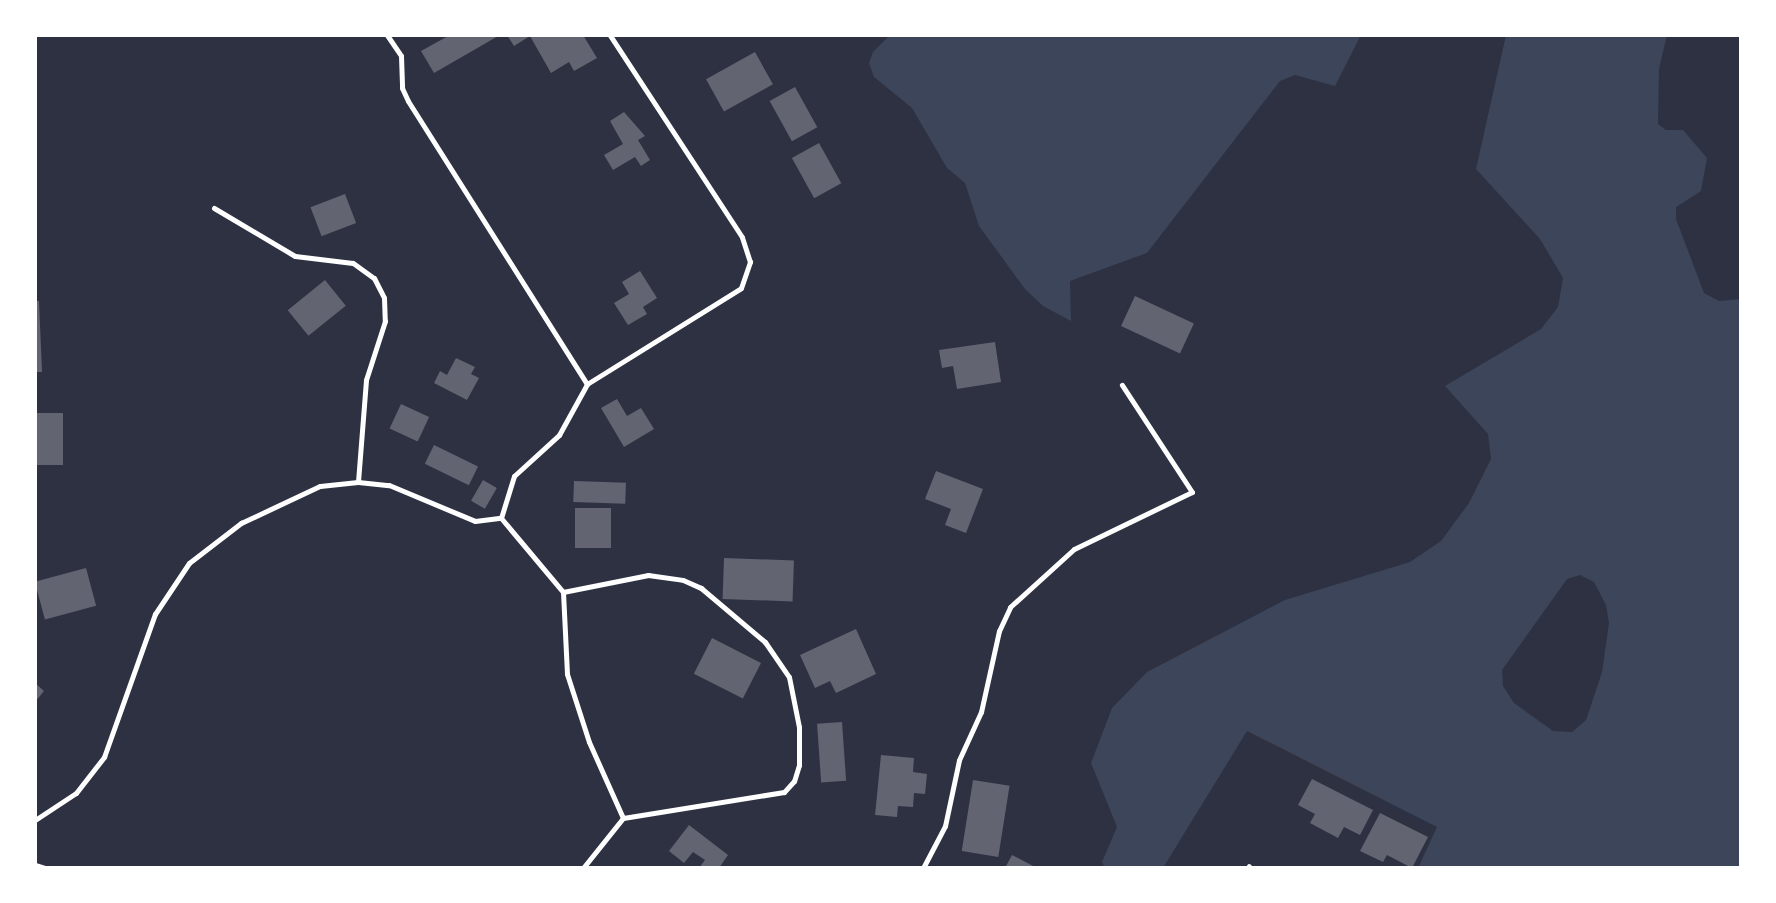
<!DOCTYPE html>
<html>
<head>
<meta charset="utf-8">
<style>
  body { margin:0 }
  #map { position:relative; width:1776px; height:903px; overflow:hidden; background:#2d3142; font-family:"Noto Serif",serif }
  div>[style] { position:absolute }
  .green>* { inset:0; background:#3c4559 }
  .building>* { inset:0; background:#626471; transform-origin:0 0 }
  .service>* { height:5px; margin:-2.5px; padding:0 2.5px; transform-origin:2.5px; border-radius:2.5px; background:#fff }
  span { translate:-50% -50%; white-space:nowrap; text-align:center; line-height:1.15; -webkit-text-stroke:7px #fff; paint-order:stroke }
  .frame { position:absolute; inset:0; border:37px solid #fff; pointer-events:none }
</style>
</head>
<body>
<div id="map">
  <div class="green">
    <i style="clip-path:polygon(890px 35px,1361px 35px,1335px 86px,1295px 75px,1280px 81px,1147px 253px,1070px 281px,1071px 321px,1043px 306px,1025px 289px,979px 226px,965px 183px,947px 168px,912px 108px,874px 77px,869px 63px,873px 52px)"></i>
    <i style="clip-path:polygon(evenodd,1506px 35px,1667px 35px,1659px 69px,1658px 124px,1666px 130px,1683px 130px,1707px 158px,1701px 191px,1676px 207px,1676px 219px,1704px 293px,1719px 301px,1741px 299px,1741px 868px,1418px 868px,1437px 827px,1247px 731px,1163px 868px,1105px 868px,1102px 862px,1117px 827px,1091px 763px,1112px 708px,1147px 672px,1285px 600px,1410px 562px,1441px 541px,1469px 503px,1491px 459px,1488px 434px,1445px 386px,1541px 329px,1558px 307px,1563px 278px,1540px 239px,1476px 169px,1506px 35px,1580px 575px,1594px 582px,1606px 605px,1609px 623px,1602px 672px,1586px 720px,1572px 732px,1553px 731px,1514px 703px,1503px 686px,1502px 670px,1567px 579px,1580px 575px)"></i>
  </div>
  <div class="building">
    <i style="clip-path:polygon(450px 35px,500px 35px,434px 73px,421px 51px)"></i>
    <i style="clip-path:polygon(507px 35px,583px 35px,597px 58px,574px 71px,569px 62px,551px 73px,530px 36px,514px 46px)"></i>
    <i style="left:755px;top:52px;width:37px;height:56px;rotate:61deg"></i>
    <i style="left:795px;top:87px;width:46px;height:29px;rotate:61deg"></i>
    <i style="clip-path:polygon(624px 112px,645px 136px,638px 140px,650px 160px,641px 166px,635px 157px,613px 170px,604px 155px,623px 144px,610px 121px)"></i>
    <i style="left:819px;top:143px;width:46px;height:31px;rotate:61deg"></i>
    <i style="left:345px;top:194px;width:31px;height:37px;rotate:69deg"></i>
    <i style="clip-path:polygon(640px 271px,657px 298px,643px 307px,647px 314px,628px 325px,614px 303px,629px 294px,622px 282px)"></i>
    <i style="left:325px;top:280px;width:33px;height:48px;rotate:51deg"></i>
    <i style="left:1135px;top:296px;width:65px;height:33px;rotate:25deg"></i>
    <i style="clip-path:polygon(35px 301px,39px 301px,42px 372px,35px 372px)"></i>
    <i style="clip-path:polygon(995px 342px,1001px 382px,957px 389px,953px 366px,942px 368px,939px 350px)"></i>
    <i style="clip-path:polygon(456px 358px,475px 367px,471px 374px,479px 378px,467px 400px,434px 383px,440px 371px,447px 375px)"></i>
    <i style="clip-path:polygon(617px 399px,627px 416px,641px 408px,654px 429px,624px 447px,601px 408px)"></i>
    <i style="left:401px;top:404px;width:31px;height:27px;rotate:25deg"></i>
    <i style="left:35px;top:413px;width:28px;height:52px"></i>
    <i style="left:434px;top:445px;width:49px;height:21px;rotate:26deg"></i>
    <i style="clip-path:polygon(936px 471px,983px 489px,966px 533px,945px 525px,951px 509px,925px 499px)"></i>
    <i style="left:483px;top:480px;width:16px;height:24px;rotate:30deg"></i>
    <i style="left:574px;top:481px;width:52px;height:21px;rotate:2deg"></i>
    <i style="left:575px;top:508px;width:36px;height:40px"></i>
    <i style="left:724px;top:558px;width:70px;height:41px;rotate:2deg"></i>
    <i style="left:86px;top:568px;width:39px;height:53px;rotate:75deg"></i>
    <i style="clip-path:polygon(856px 629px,876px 674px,836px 693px,830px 681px,815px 688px,800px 655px)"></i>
    <i style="left:712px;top:638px;width:55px;height:40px;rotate:27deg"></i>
    <i style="clip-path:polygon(35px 683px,44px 691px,35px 702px)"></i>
    <i style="left:842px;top:722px;width:59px;height:25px;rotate:86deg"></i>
    <i style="clip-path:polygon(881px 755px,914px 758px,913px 772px,927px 774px,925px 794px,914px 793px,913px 807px,898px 806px,897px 817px,875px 815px)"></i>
    <i style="clip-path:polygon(1312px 779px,1373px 810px,1360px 835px,1344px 827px,1338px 838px,1310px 823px,1315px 814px,1298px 805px)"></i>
    <i style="left:973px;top:780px;width:37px;height:72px;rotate:9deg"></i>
    <i style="clip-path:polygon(1380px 813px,1428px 837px,1412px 868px,1387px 855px,1383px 862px,1360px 851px)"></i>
    <i style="clip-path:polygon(689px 825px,728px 855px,719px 868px,699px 868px,705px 860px,693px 852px,684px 863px,669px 851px)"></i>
    <i style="clip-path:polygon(1012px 855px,1037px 868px,1005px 868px)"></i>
  </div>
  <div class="service">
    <i style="left:387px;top:35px;width:25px;rotate:56deg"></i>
    <i style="left:401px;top:56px;width:32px;rotate:88deg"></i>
    <i style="left:402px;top:88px;width:14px;rotate:65deg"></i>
    <i style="left:408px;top:101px;width:335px;rotate:57.7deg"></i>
    <i style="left:214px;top:208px;width:94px;rotate:30.7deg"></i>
    <i style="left:295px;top:256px;width:58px;rotate:6.9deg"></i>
    <i style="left:353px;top:263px;width:26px;rotate:36deg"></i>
    <i style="left:374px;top:278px;width:22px;rotate:63deg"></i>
    <i style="left:384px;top:298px;width:23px;rotate:88deg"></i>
    <i style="left:385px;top:321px;width:62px;rotate:107.9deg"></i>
    <i style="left:366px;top:380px;width:102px;rotate:94.5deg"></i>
    <i style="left:501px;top:518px;width:97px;rotate:50deg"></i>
    <i style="left:563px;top:592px;width:82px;rotate:87.2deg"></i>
    <i style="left:567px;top:674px;width:71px;rotate:72.1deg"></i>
    <i style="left:589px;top:742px;width:83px;rotate:65.9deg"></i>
    <i style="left:623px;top:818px;width:64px;rotate:128.7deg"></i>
    <i style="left:563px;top:592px;width:87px;rotate:-11.3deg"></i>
    <i style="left:648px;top:575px;width:35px;rotate:8deg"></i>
    <i style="left:683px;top:580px;width:20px;rotate:24deg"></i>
    <i style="left:701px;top:588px;width:84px;rotate:40.2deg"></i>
    <i style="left:765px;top:642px;width:42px;rotate:55.6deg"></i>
    <i style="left:789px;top:677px;width:51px;rotate:78.7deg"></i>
    <i style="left:799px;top:727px;width:38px;rotate:90deg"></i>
    <i style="left:799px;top:765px;width:17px;rotate:107deg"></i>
    <i style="left:794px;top:781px;width:15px;rotate:132deg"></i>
    <i style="left:784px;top:792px;width:163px;rotate:170.8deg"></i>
    <i style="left:35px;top:820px;width:49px;rotate:-33.4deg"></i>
    <i style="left:76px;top:793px;width:46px;rotate:-52.1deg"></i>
    <i style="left:104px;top:757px;width:152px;rotate:-70.4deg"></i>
    <i style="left:155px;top:614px;width:61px;rotate:-56.3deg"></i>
    <i style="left:189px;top:563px;width:66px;rotate:-37.6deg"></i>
    <i style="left:241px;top:523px;width:87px;rotate:-25.1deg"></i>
    <i style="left:320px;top:486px;width:38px;rotate:-6deg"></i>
    <i style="left:358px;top:482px;width:31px;rotate:6deg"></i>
    <i style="left:389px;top:485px;width:93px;rotate:22.7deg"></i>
    <i style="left:475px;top:521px;width:26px;rotate:-7deg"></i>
    <i style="left:501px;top:518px;width:44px;rotate:-72.8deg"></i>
    <i style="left:514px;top:476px;width:61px;rotate:-42.3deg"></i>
    <i style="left:559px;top:435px;width:58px;rotate:-61.2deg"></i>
    <i style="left:587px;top:384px;width:181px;rotate:-31.9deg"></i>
    <i style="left:741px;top:288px;width:28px;rotate:-71deg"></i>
    <i style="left:750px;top:262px;width:26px;rotate:-108deg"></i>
    <i style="left:742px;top:237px;width:241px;rotate:-123.2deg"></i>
    <i style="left:35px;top:865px;width:10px;rotate:17deg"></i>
    <i style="left:923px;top:868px;width:47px;rotate:-62.4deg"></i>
    <i style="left:945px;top:826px;width:67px;rotate:-78deg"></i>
    <i style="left:959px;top:760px;width:53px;rotate:-65.4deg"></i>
    <i style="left:981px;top:712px;width:83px;rotate:-77.5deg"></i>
    <i style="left:999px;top:631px;width:26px;rotate:-65deg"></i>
    <i style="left:1010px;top:607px;width:86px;rotate:-42.2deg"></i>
    <i style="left:1074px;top:549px;width:131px;rotate:-25.8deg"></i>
    <i style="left:1192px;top:492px;width:128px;rotate:-123.2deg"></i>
    <i style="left:1248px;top:868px;width:2px;rotate:-63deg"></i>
  </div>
  <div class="frame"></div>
</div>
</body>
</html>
